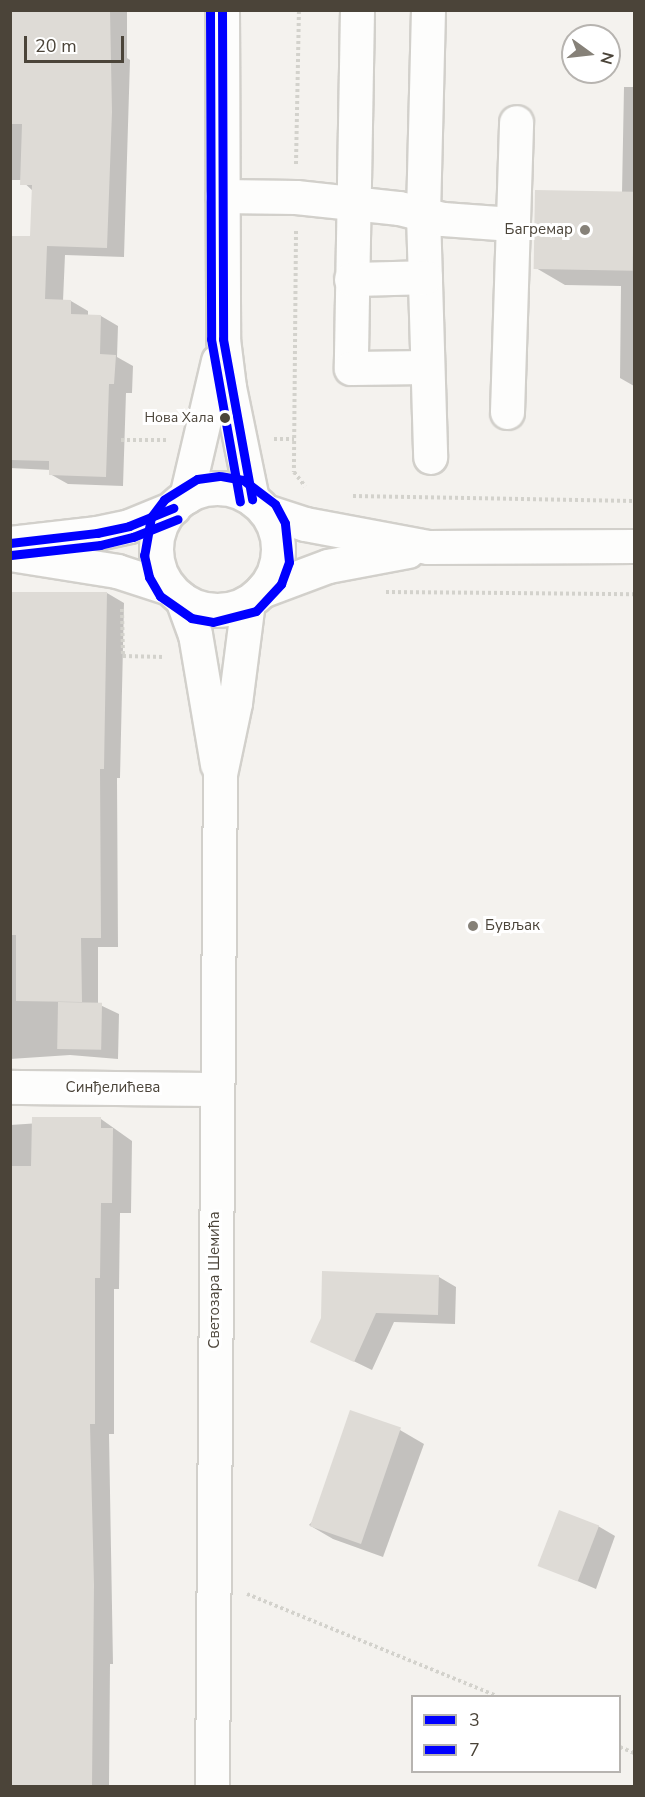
<!DOCTYPE html>
<html>
<head>
<meta charset="utf-8">
<style>
  body { margin:0 }
  #map { position:relative; width:645px; height:1797px; overflow:hidden; background:#f4f2ee; font-family:"Nunito Sans",sans-serif }
  div>[style] { position:absolute }
  .shadow>* { inset:0; background:#0003 }
  .building>* { inset:0; background:#dedbd6; transform-origin:0 0 }
  .path>* { height:4px; margin-top:-2px; transform-origin:0; background:repeating-linear-gradient(90deg,#d3d2cc 0 3px,transparent 0 6px) }
  .roads { filter:drop-shadow(2px 0 #d2d0cb) drop-shadow(-2px 0 #d2d0cb) drop-shadow(0 2px #d2d0cb) drop-shadow(0 -2px #d2d0cb) }
  .minor>* { height:33px; margin:-16.5px; padding:0 16.5px; transform-origin:16.5px; border-radius:16.5px; background:#fdfdfc }
  .minor>.ring { margin:-16.5px; padding:0; box-sizing:content-box; background:none; border:33px solid #fdfdfc; border-radius:50% }
  .bus-1>* { height:9px; margin:-4.5px; padding:0 4.5px; transform-origin:4.5px; border-radius:4.5px; background:#00f }
  .bus-2>* { height:9px; margin:-4.5px; padding:0 4.5px; transform-origin:4.5px; border-radius:4.5px; background:#00f }
  .dots>* { width:16px; height:16px; translate:-50% -50%; box-sizing:border-box; border:3px solid #fff; border-radius:50% }
  span { translate:-50% -50%; white-space:nowrap; text-align:center; line-height:1.15; -webkit-text-stroke:6px #fff; paint-order:stroke }
  .bus-label { font-size:14px; color:#4b4439 }
  .right { translate:-100% -50%; text-align:right }
  .poi-label { font-size:15px; color:#4b4439 }
  .left { translate:0 -50%; text-align:left }
  .street-label { font-size:15px; color:#4b4439 }
  .frame { position:absolute; inset:0; border:12px solid #4b4439; pointer-events:none }
  .legend { position:absolute; left:411px; top:1695px; width:210px; height:78px; box-sizing:border-box; background:#fff; border:2px solid #b7b4b0; margin:0; padding:8px 10px; list-style:none; font-size:18px; color:#4b4439 }
  .legend li { display:flex; align-items:center; gap:12px; height:30px }
  .legend b { width:30px; border:2px solid #b7b4b0 }
  .north { position:absolute; left:561px; top:24px; width:60px; height:60px; box-sizing:border-box; background:#fff; border:2px solid #b7b4b0; border-radius:50%; rotate:105deg; font-size:16px; font-weight:700; line-height:24px; text-align:center; color:#4b4439 }
  .north::after { content:''; display:block; margin:auto; width:21px; height:27px; background:#868178; clip-path:polygon(50% 0,100% 100%,50% 72%,0 100%) }
  .scale { position:absolute; left:24px; top:36px; width:100px; height:27px; box-sizing:border-box; border:3px solid #4b4439; border-top:0; padding-left:8px; font-size:18px; line-height:21px; white-space:nowrap; color:#4b4439; -webkit-text-stroke:4px #fff; paint-order:stroke }
</style>
</head>
<body>
<div id="map">
  <div class="shadow">
    <i style="clip-path:polygon(10px 10px,127px 10px,127px 58px,130px 60px,124px 257px,65px 255px,63px 301px,71px 301px,88px 311px,88px 316px,101px 316px,118px 326px,117px 357px,133px 366px,132px 393px,126px 393px,123px 486px,68px 484px,50px 474px,51px 470px,10px 468px,10px 240px,32px 238px,33px 191px,21px 180px,10px 180px)"></i>
    <i style="clip-path:polygon(624px 87px,634px 87px,634px 386px,620px 378px,621px 286px,565px 285px,536px 268px,622px 192px)"></i>
    <i style="clip-path:polygon(107px 593px,124px 603px,120px 778px,117px 778px,118px 947px,98px 947px,98px 1004px,119px 1014px,118px 1059px,70px 1055px,10px 1059px,10px 594px)"></i>
    <i style="clip-path:polygon(101px 1119px,132px 1141px,131px 1213px,120px 1213px,119px 1289px,114px 1289px,114px 1434px,109px 1434px,113px 1664px,110px 1664px,109px 1786px,10px 1786px,10px 1125px)"></i>
    <i style="clip-path:polygon(439px 1277px,456px 1287px,455px 1324px,394px 1322px,372px 1370px,312px 1341px)"></i>
    <i style="clip-path:polygon(400px 1430px,424px 1444px,383px 1557px,333px 1539px,309px 1525px)"></i>
    <i style="clip-path:polygon(598px 1526px,615px 1536px,596px 1589px,540px 1565px)"></i>
  </div>
  <div class="building">
    <i style="clip-path:polygon(10px 10px,110px 10px,112px 112px,107px 248px,47px 246px,45px 299px,71px 300px,71px 314px,101px 315px,100px 354px,116px 355px,114px 384px,109px 384px,106px 477px,49px 475px,49px 461px,10px 460px,10px 236px,30px 236px,32px 185px,20px 185px,22px 124px,10px 124px)"></i>
    <i style="left:535px;top:190px;width:99px;height:79px;rotate:1deg"></i>
    <i style="clip-path:polygon(10px 592px,107px 592px,104px 769px,100px 769px,101px 938px,81px 938px,82px 1002px,16px 1001px,16px 935px,10px 935px)"></i>
    <i style="left:58px;top:1002px;width:44px;height:47px;rotate:1deg"></i>
    <i style="clip-path:polygon(32px 1117px,101px 1117px,101px 1128px,113px 1128px,112px 1203px,101px 1203px,100px 1278px,95px 1278px,95px 1424px,90px 1424px,94px 1585px,92px 1786px,10px 1786px,10px 1166px,31px 1166px)"></i>
    <i style="clip-path:polygon(322px 1271px,439px 1275px,438px 1315px,376px 1313px,354px 1362px,310px 1342px,321px 1318px)"></i>
    <i style="left:350px;top:1410px;width:54px;height:123px;rotate:19deg"></i>
    <i style="left:559px;top:1510px;width:43px;height:60px;rotate:21deg"></i>
  </div>
  <div class="path">
    <i style="left:296px;top:164px;width:154px;rotate:-88.9deg"></i>
    <i style="left:296px;top:231px;width:241px;rotate:90.5deg"></i>
    <i style="left:294px;top:472px;width:18px;rotate:52deg"></i>
    <i style="left:274px;top:439px;width:20px"></i>
    <i style="left:121px;top:440px;width:46px"></i>
    <i style="left:353px;top:496px;width:281px;rotate:1deg"></i>
    <i style="left:386px;top:592px;width:248px;rotate:0.5deg"></i>
    <i style="left:122px;top:609px;width:47px;rotate:88.8deg"></i>
    <i style="left:123px;top:656px;width:41px;rotate:1.4deg"></i>
    <i style="left:247px;top:1594px;width:270px;rotate:22.2deg"></i>
    <i style="left:620px;top:1747px;width:15px;rotate:23deg"></i>
  </div>
  <div class="roads">
    <div class="minor">
      <i style="left:222px;top:10px;width:329px;rotate:89.8deg"></i>
      <i style="left:223px;top:339px;width:48px;rotate:82.9deg"></i>
      <i style="left:229px;top:387px;width:114px;rotate:78.4deg"></i>
      <i style="left:357px;top:10px;width:358px;rotate:91deg"></i>
      <i style="left:351px;top:368px;width:76px;rotate:-0.8deg"></i>
      <i style="left:428px;top:10px;width:204px;rotate:91.4deg"></i>
      <i style="left:423px;top:214px;width:243px;rotate:88.3deg"></i>
      <i style="left:222px;top:196px;width:74px;rotate:0.8deg"></i>
      <i style="left:296px;top:197px;width:104px;rotate:6.1deg"></i>
      <i style="left:399px;top:208px;width:45px;rotate:14deg"></i>
      <i style="left:443px;top:219px;width:69px;rotate:4.1deg"></i>
      <i style="left:351px;top:279px;width:74px;rotate:-1.5deg"></i>
      <i style="left:507px;top:412px;width:290px;rotate:-88.2deg"></i>
      <i class="ring" style="left:156px;top:488px;width:89px;height:89px"></i>
      <i style="left:186px;top:497px;width:140px;rotate:-76.8deg"></i>
      <i style="left:265px;top:511px;width:42px;rotate:18deg"></i>
      <i style="left:305px;top:524px;width:125px;rotate:10.6deg"></i>
      <i style="left:428px;top:547px;width:206px;rotate:-0.3deg"></i>
      <i style="left:10px;top:543px;width:88px;rotate:-6.6deg"></i>
      <i style="left:97px;top:533px;width:33px;rotate:-12deg"></i>
      <i style="left:129px;top:526px;width:48px;rotate:-22.2deg"></i>
      <i style="left:10px;top:554px;width:108px;rotate:9deg"></i>
      <i style="left:117px;top:571px;width:55px;rotate:18.1deg"></i>
      <i style="left:261px;top:591px;width:72px;rotate:-20.5deg"></i>
      <i style="left:328px;top:566px;width:81px;rotate:-10.6deg"></i>
      <i style="left:182px;top:599px;width:37px;rotate:70deg"></i>
      <i style="left:195px;top:634px;width:132px;rotate:80.4deg"></i>
      <i style="left:10px;top:1087px;width:206px;rotate:0.6deg"></i>
      <i style="left:212px;top:1786px;width:1012px;rotate:-89.55deg"></i>
      <i style="left:220px;top:774px;width:73px;rotate:-78.1deg"></i>
      <i style="left:235px;top:703px;width:102px;rotate:-82.7deg"></i>
    </div>
  </div>
  <div class="bus-1">
    <i style="left:222px;top:10px;width:329px;rotate:89.8deg"></i>
    <i style="left:223px;top:339px;width:163px;rotate:79.7deg"></i>
    <i style="left:10px;top:543px;width:88px;rotate:-6.6deg"></i>
    <i style="left:97px;top:533px;width:33px;rotate:-12deg"></i>
    <i style="left:129px;top:526px;width:48px;rotate:-22.2deg"></i>
  </div>
  <div class="bus-2">
    <i style="left:210px;top:10px;width:329px;rotate:89.8deg"></i>
    <i style="left:211px;top:339px;width:165px;rotate:79.9deg"></i>
    <i style="left:219px;top:476px;width:22px;rotate:172deg"></i>
    <i style="left:197px;top:479px;width:39px;rotate:148deg"></i>
    <i style="left:164px;top:500px;width:21px;rotate:127deg"></i>
    <i style="left:151px;top:517px;width:39px;rotate:100deg"></i>
    <i style="left:144px;top:555px;width:23px;rotate:77deg"></i>
    <i style="left:149px;top:577px;width:22px;rotate:60deg"></i>
    <i style="left:160px;top:596px;width:38px;rotate:35deg"></i>
    <i style="left:191px;top:618px;width:22px;rotate:10deg"></i>
    <i style="left:213px;top:622px;width:44px;rotate:-14.3deg"></i>
    <i style="left:256px;top:611px;width:37px;rotate:-47deg"></i>
    <i style="left:281px;top:584px;width:23px;rotate:-70deg"></i>
    <i style="left:289px;top:562px;width:39px;rotate:-96deg"></i>
    <i style="left:285px;top:523px;width:21px;rotate:-118deg"></i>
    <i style="left:275px;top:504px;width:40px;rotate:-143deg"></i>
    <i style="left:243px;top:480px;width:22px;rotate:-170deg"></i>
    <i style="left:11px;top:555px;width:90px;rotate:-6.4deg"></i>
    <i style="left:100px;top:545px;width:34px;rotate:-14deg"></i>
    <i style="left:133px;top:537px;width:48px;rotate:-21.8deg"></i>
  </div>
  <div class="dots">
    <i style="left:585px;top:230px;background:#868178"></i>
    <i style="left:225px;top:418px;background:#4b4439"></i>
    <i style="left:473px;top:926px;background:#868178"></i>
  </div>
  <div class="bus-label">
    <span class="right" style="left:214px;top:418px">Нова Хала</span>
  </div>
  <div class="poi-label">
    <span class="right" style="left:573px;top:230px">Багремар</span>
    <span class="left" style="left:485px;top:926px">Бувљак</span>
  </div>
  <div class="street-label">
    <span style="left:113px;top:1088px">Синђелићева</span>
    <span style="left:215px;top:1280px;rotate:-90deg">Светозара Шемића</span>
  </div>
  <div class="frame"></div>
  <ul class="legend">
  <li><b style="height:8px;background:#00f"></b>3</li>
  <li><b style="height:8px;background:#00f"></b>7</li>
  </ul>
  <div class="north">N</div>
  <div class="scale">20 m</div>
</div>
</body>
</html>
